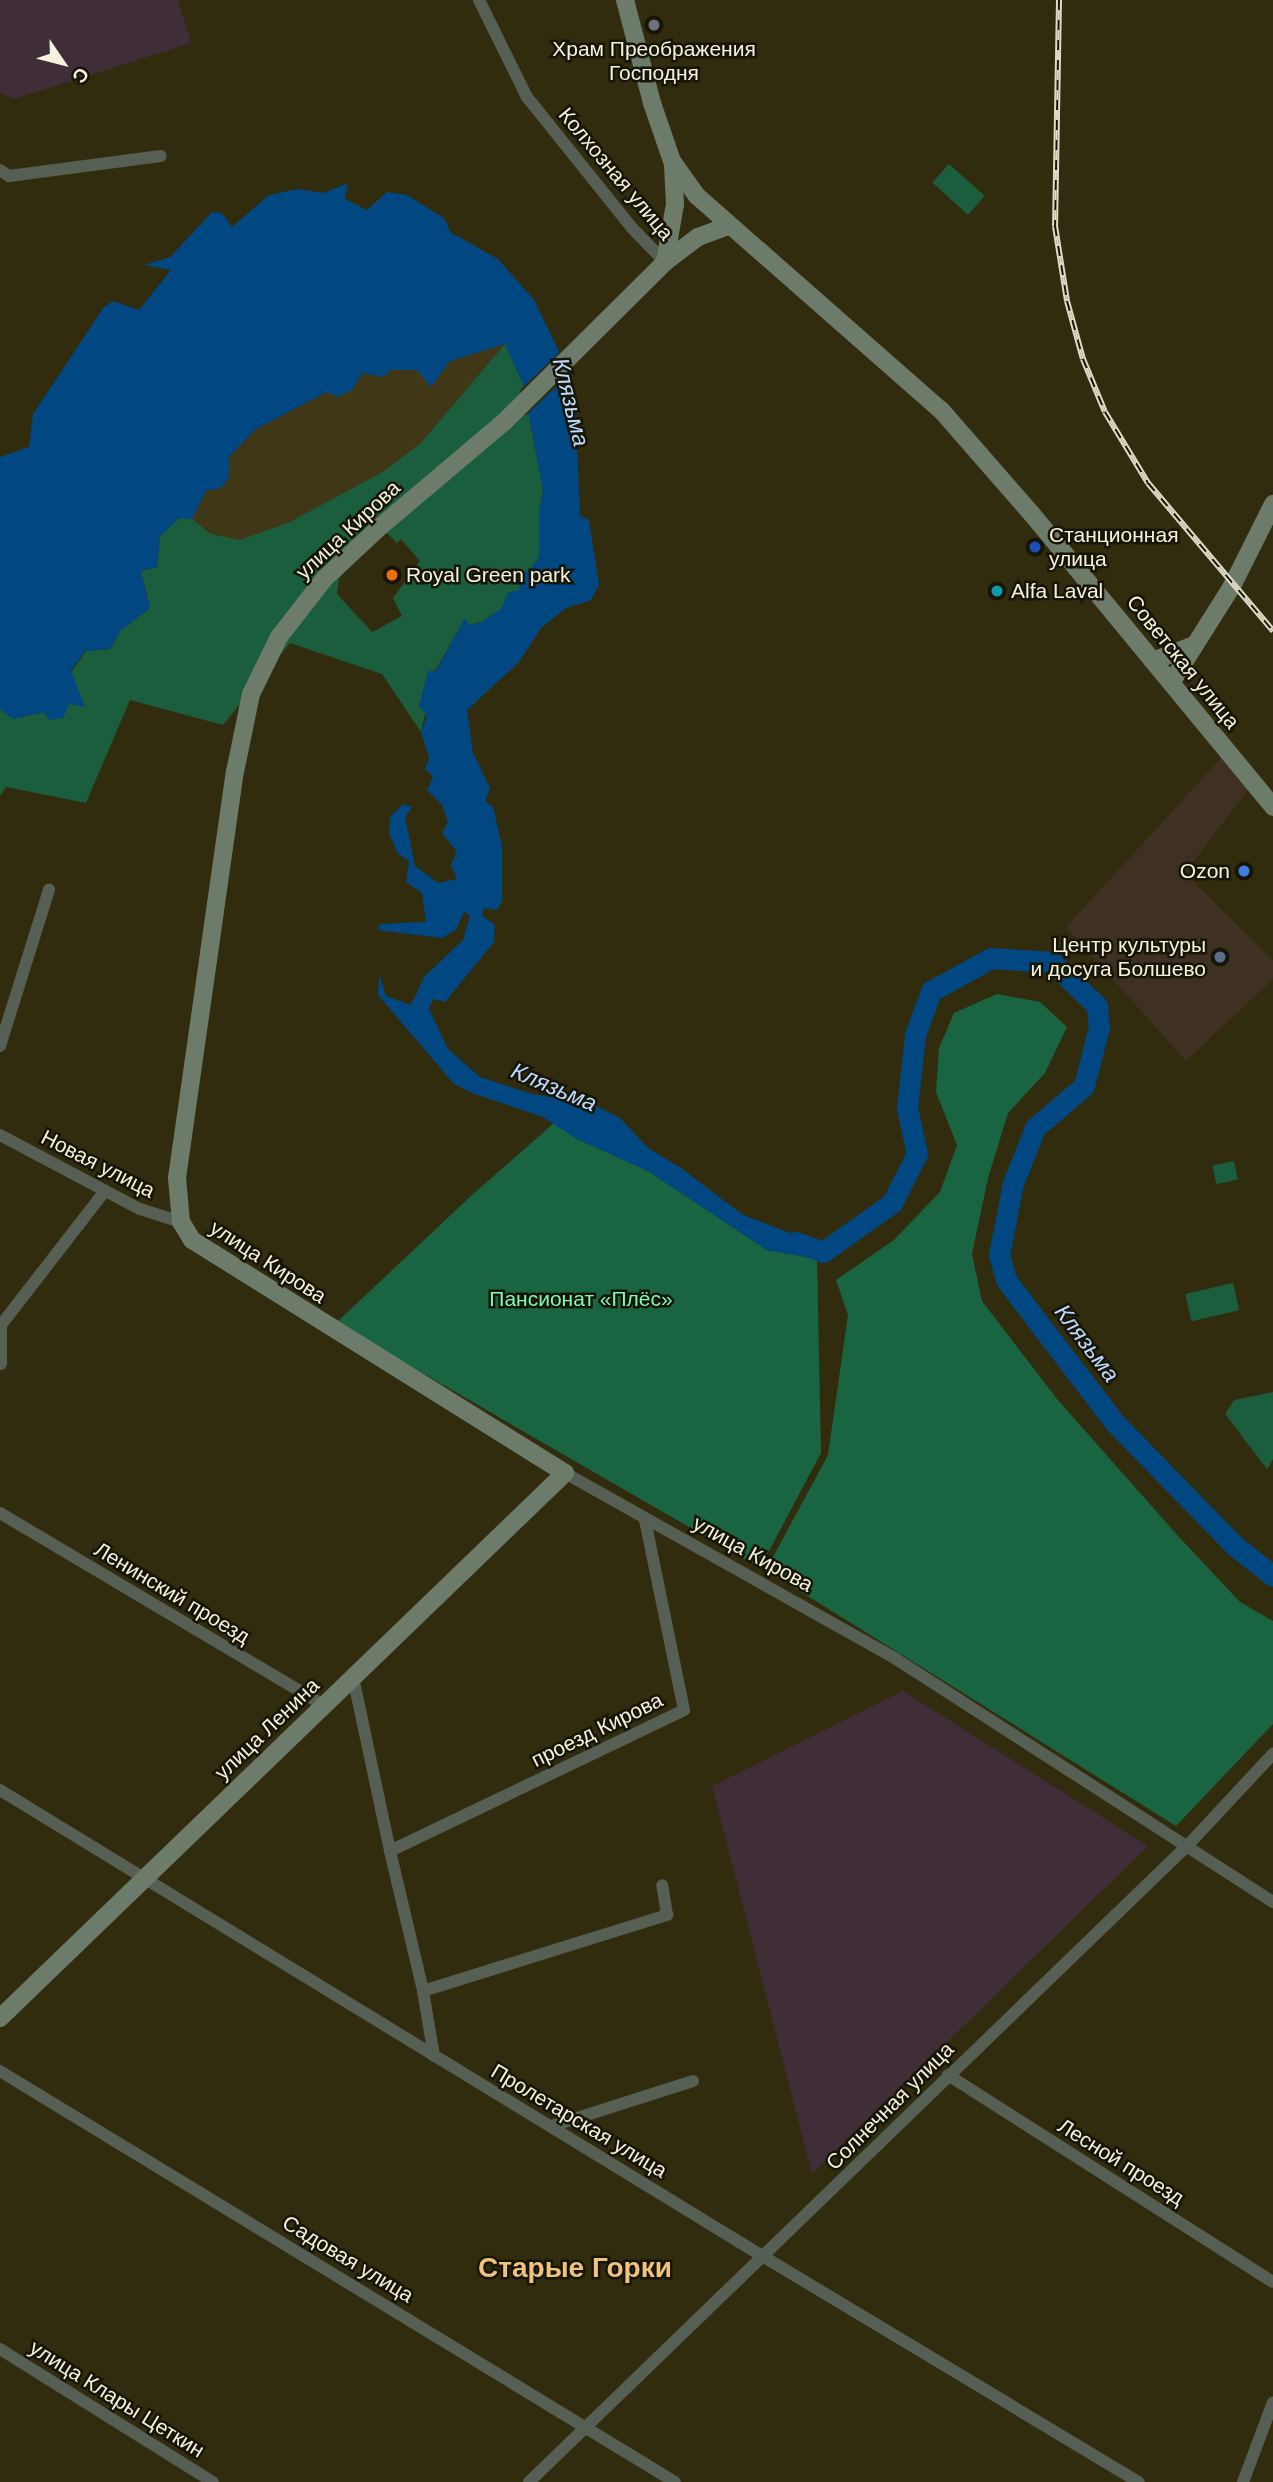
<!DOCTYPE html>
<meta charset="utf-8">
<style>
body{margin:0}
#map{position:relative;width:1273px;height:2482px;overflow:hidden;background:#322c0e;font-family:Helvetica,sans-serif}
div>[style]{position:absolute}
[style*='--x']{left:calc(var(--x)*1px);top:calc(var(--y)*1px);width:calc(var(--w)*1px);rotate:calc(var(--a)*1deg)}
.commercial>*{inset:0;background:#3e3123}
.education>*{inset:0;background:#3f2d37}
.green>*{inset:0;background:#1a5e3e;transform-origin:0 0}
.forest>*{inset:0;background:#196542}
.sand>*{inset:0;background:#403717}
.water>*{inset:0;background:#014883}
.pier>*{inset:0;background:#322c0e}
.river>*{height:21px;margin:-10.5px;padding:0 10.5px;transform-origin:10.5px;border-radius:10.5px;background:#014883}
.street>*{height:12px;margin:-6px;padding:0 6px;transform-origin:6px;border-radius:6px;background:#565f54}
.secondary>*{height:18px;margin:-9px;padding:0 9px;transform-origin:9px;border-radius:9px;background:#6d7c6a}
.rail>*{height:6px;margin-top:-3px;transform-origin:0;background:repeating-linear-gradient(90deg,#171508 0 10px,#dedbc7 0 20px);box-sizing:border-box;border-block:2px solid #dedbc7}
.dots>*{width:19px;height:19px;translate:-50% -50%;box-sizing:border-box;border:4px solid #171508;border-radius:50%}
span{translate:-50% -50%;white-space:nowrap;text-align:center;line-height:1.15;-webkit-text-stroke:5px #171508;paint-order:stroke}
.poi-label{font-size:21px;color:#f4f1df}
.left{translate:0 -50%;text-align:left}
.right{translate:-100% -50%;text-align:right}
.street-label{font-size:21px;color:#f4f1df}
.park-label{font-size:21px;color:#7efbb9}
.water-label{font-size:23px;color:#bbdafd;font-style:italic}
.district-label{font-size:28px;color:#efc37e;font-weight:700}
.north{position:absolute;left:28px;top:28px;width:70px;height:70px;-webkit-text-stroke:5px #171508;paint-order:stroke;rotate:125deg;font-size:19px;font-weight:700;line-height:28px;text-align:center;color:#f4f1df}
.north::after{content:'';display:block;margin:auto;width:24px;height:32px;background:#f4f1df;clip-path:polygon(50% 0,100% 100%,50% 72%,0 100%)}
</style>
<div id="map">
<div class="commercial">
<div style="clip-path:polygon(1224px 755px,1250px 787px,1185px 873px,1273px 960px,1273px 979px,1186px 1061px,1066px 927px)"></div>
</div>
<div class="education">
<div style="clip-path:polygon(0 0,178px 0,191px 43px,14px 99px,0 93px)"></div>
<div style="clip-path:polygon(903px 1691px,1148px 1846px,812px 2174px,712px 1786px)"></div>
</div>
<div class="green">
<div style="left:949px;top:164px;width:48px;height:25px;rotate:42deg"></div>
<div style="clip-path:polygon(evenodd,505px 344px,523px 384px,543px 490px,539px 511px,539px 557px,519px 590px,508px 593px,502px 609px,482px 622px,469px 625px,465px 619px,435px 671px,421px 732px,382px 674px,290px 643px,223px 725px,130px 700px,86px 803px,6px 787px,0 796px,0 709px,13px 719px,44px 712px,86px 651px,110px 649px,120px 631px,150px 608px,141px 571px,157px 567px,160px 536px,179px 518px,505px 344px,385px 531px,397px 543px,401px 539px,420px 561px,393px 598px,402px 616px,372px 632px,337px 594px,339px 578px,385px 531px)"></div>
<div style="left:1234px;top:1161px;width:19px;height:22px;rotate:78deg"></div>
<div style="left:1233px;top:1283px;width:28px;height:49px;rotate:77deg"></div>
<div style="clip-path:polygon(1273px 1392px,1273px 1459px,1267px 1469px,1225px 1414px,1234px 1400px)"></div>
</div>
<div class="forest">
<div style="clip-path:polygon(997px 994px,1040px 1002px,1067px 1027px,1045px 1073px,1008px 1113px,988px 1178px,972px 1254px,982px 1301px,1057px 1399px,1179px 1537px,1240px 1602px,1273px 1621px,1273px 1724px,1176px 1826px,766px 1570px,828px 1455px,848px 1315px,836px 1280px,894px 1240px,940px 1192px,957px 1145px,936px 1092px,939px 1048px,954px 1013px)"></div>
<div style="clip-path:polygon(554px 1123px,577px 1139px,648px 1171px,767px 1250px,817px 1259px,821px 1453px,760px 1568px,336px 1323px,472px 1195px)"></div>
</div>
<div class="sand">
<div style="clip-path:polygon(505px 344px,420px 444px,381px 473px,288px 523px,240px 540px,211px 534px,192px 519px,206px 491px,221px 488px,229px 457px,256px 429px,362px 373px,384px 377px,390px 370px,417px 370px)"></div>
</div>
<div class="water">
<div style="clip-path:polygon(348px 183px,345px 199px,367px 210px,387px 192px,407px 195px,445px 219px,450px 232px,498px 259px,534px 300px,571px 376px,576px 414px,580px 516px,589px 520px,599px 585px,591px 600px,566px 608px,541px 628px,519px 662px,467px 710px,473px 753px,490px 788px,485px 801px,493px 807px,502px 846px,502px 901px,497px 910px,484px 908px,482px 916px,495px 925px,494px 942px,445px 1002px,433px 999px,429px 1009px,448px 1049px,480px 1077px,532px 1094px,590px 1103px,620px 1118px,648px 1148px,681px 1168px,743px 1215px,827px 1247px,817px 1259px,767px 1250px,648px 1171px,577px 1139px,543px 1117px,472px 1093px,454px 1084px,378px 995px,379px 974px,386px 996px,411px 1005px,424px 977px,463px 940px,470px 915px,464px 912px,456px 930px,442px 938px,378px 930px,380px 924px,426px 922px,422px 893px,406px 882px,409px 861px,398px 854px,389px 833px,390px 817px,403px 804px,412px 807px,405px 817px,415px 866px,438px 883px,457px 879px,451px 865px,457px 852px,442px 833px,448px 822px,442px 805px,427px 790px,433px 777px,425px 769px,429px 758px,421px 732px,427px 716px,419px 706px,428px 671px,436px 671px,465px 618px,469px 625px,482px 622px,501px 609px,508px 593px,519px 590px,521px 571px,529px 571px,539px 557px,539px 511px,543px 490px,523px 384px,505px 344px,450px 361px,431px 387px,417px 370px,390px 370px,384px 377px,362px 373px,352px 390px,337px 397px,327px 392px,256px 429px,229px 457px,229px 478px,221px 488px,206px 491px,192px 519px,179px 518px,160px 536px,157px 567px,141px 571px,150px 608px,120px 631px,110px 649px,85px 651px,71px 671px,85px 707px,69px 704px,63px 718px,49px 720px,44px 712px,13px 719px,0 709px,0 457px,29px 447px,33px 414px,104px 307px,113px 301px,139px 310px,171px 270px,144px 265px,170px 257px,212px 212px,222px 213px,232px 227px,269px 195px,298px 189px,323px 193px)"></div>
</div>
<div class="pier">
<div style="clip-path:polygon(562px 350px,573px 371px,525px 416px,520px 390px)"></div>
</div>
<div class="river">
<div style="--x:796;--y:1242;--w:29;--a:20"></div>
<div style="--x:823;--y:1252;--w:85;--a:-35.4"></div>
<div style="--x:892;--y:1203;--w:55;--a:-63"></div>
<div style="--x:917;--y:1154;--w:47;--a:-102.3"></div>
<div style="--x:907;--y:1108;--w:73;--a:-83.7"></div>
<div style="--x:915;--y:1035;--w:47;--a:-70"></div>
<div style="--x:931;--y:991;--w:68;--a:-28.8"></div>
<div style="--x:991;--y:958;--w:61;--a:3.8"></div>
<div style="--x:1052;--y:962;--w:63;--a:44.4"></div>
<div style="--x:1097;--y:1006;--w:21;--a:85"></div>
<div style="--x:1099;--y:1027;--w:61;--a:104.3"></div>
<div style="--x:1084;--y:1086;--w:65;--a:139.4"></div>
<div style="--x:1035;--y:1128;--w:59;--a:111.8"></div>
<div style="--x:1013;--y:1183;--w:73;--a:101"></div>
<div style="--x:999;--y:1255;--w:26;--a:74"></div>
<div style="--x:1006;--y:1280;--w:178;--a:52.7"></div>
<div style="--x:1114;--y:1422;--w:173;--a:45.7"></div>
<div style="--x:1235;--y:1546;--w:48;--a:38.3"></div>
</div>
<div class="street">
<div style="--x:479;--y:0;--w:108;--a:63.7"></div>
<div style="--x:527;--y:97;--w:168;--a:51.3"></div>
<div style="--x:632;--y:228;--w:47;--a:45.9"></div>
<div style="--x:0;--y:170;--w:11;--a:34"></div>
<div style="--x:9;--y:176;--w:153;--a:-7.5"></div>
<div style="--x:0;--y:1046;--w:164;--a:-72.6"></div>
<div style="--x:0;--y:1135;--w:158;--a:27.9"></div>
<div style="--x:140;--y:1209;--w:43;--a:17.6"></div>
<div style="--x:1;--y:1364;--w:39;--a:-90"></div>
<div style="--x:1;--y:1325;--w:170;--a:-52.2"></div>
<div style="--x:565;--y:1473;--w:380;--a:29.3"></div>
<div style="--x:896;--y:1659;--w:449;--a:32.8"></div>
<div style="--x:0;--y:1513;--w:377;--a:30.7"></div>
<div style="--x:353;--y:1677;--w:178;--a:78"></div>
<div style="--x:390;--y:1851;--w:144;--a:76.7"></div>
<div style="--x:423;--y:1991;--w:66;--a:80.4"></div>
<div style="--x:0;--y:1790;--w:895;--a:31.44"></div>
<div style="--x:764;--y:2257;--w:437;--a:31"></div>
<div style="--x:390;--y:1851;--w:326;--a:-25.6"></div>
<div style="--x:684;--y:1710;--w:194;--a:-101.6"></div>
<div style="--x:423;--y:1991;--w:256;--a:-17.3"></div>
<div style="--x:667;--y:1915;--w:30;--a:-99"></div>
<div style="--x:0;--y:2071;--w:790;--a:31.34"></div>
<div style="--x:948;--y:2075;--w:385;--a:32.5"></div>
<div style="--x:552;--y:2126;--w:148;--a:-17.7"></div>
<div style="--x:0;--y:2349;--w:251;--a:32"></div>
<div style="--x:529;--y:2482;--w:917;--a:-44.03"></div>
<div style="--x:1188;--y:1845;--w:125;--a:-47"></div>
<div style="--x:1243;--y:2482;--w:85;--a:-69.4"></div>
</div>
<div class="secondary">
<div style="--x:625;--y:0;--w:106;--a:75.3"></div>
<div style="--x:652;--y:103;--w:61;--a:71"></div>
<div style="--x:672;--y:161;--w:43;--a:54.5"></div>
<div style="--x:697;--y:196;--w:325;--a:41.3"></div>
<div style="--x:941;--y:410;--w:137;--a:48.9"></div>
<div style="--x:1031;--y:513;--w:381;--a:50.5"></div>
<div style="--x:665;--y:262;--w:59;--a:-80.2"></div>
<div style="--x:675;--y:204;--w:39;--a:-93"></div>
<div style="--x:1153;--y:661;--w:44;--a:-21.3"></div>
<div style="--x:1171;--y:683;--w:115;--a:-57.8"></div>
<div style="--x:1232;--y:586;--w:92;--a:-63.4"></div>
<div style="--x:0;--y:2018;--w:785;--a:-43.97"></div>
<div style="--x:565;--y:1473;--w:440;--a:-148"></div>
<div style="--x:192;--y:1240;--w:21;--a:-121"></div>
<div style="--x:181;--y:1222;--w:44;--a:-95.2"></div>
<div style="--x:177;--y:1178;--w:410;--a:-81.9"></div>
<div style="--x:235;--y:772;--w:80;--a:-78.4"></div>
<div style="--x:251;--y:694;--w:64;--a:-63.8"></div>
<div style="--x:279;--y:637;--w:75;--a:-52.1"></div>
<div style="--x:325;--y:578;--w:76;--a:-42.9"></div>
<div style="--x:381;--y:526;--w:160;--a:-40.2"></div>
<div style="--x:503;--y:423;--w:228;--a:-44.8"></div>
<div style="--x:665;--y:262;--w:41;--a:-37.1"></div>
<div style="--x:698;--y:237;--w:32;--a:-20"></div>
</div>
<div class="rail">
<div style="--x:1059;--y:0;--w:226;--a:91"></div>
<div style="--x:1055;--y:226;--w:76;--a:80.9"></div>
<div style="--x:1067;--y:301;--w:60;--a:74.6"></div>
<div style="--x:1083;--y:359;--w:57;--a:67.5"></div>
<div style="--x:1105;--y:412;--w:83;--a:58.8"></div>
<div style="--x:1148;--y:483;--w:194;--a:49.8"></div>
</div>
<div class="dots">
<div style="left:654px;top:25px;background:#6b7280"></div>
<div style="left:1035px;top:547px;background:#1a4fb4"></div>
<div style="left:392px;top:575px;background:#e8710a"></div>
<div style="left:997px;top:591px;background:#0f9aa8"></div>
<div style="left:1244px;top:871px;background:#3f7fe0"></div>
<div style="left:1220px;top:957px;background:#5c6f8a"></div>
</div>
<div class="poi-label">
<span style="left:654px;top:61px">Храм Преображения<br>Господня</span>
<span class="left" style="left:1049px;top:547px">Станционная<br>улица</span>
<span class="left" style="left:406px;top:575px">Royal Green park</span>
<span class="left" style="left:1011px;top:591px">Alfa Laval</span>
<span class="right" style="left:1230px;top:871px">Ozon</span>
<span class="right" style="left:1206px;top:957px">Центр культуры<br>и досуга Болшево</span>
</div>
<div class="street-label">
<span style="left:616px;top:174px;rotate:50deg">Колхозная улица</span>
<span style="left:348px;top:530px;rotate:-43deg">улица Кирова</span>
<span style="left:1183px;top:662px;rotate:51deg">Советская улица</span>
<span style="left:98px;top:1164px;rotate:27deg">Новая улица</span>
<span style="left:268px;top:1262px;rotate:33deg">улица Кирова</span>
<span style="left:753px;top:1554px;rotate:29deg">улица Кирова</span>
<span style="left:172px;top:1593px;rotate:31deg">Ленинский проезд</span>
<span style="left:267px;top:1729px;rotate:-44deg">улица Ленина</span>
<span style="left:597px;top:1730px;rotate:-26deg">проезд Кирова</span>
<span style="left:890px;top:2106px;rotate:-45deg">Солнечная улица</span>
<span style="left:579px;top:2121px;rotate:31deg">Пролетарская улица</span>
<span style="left:1121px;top:2162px;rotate:32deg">Лесной проезд</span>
<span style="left:348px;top:2259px;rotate:31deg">Садовая улица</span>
<span style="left:117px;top:2399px;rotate:32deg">улица Клары Цеткин</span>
</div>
<div class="park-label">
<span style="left:581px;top:1299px">Пансионат «Плёс»</span>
</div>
<div class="water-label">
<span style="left:571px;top:402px;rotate:76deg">Клязьма</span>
<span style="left:554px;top:1087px;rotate:23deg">Клязьма</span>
<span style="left:1087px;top:1343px;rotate:53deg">Клязьма</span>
</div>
<div class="district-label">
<span style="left:575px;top:2268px">Старые Горки</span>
</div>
<div class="north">С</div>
</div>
